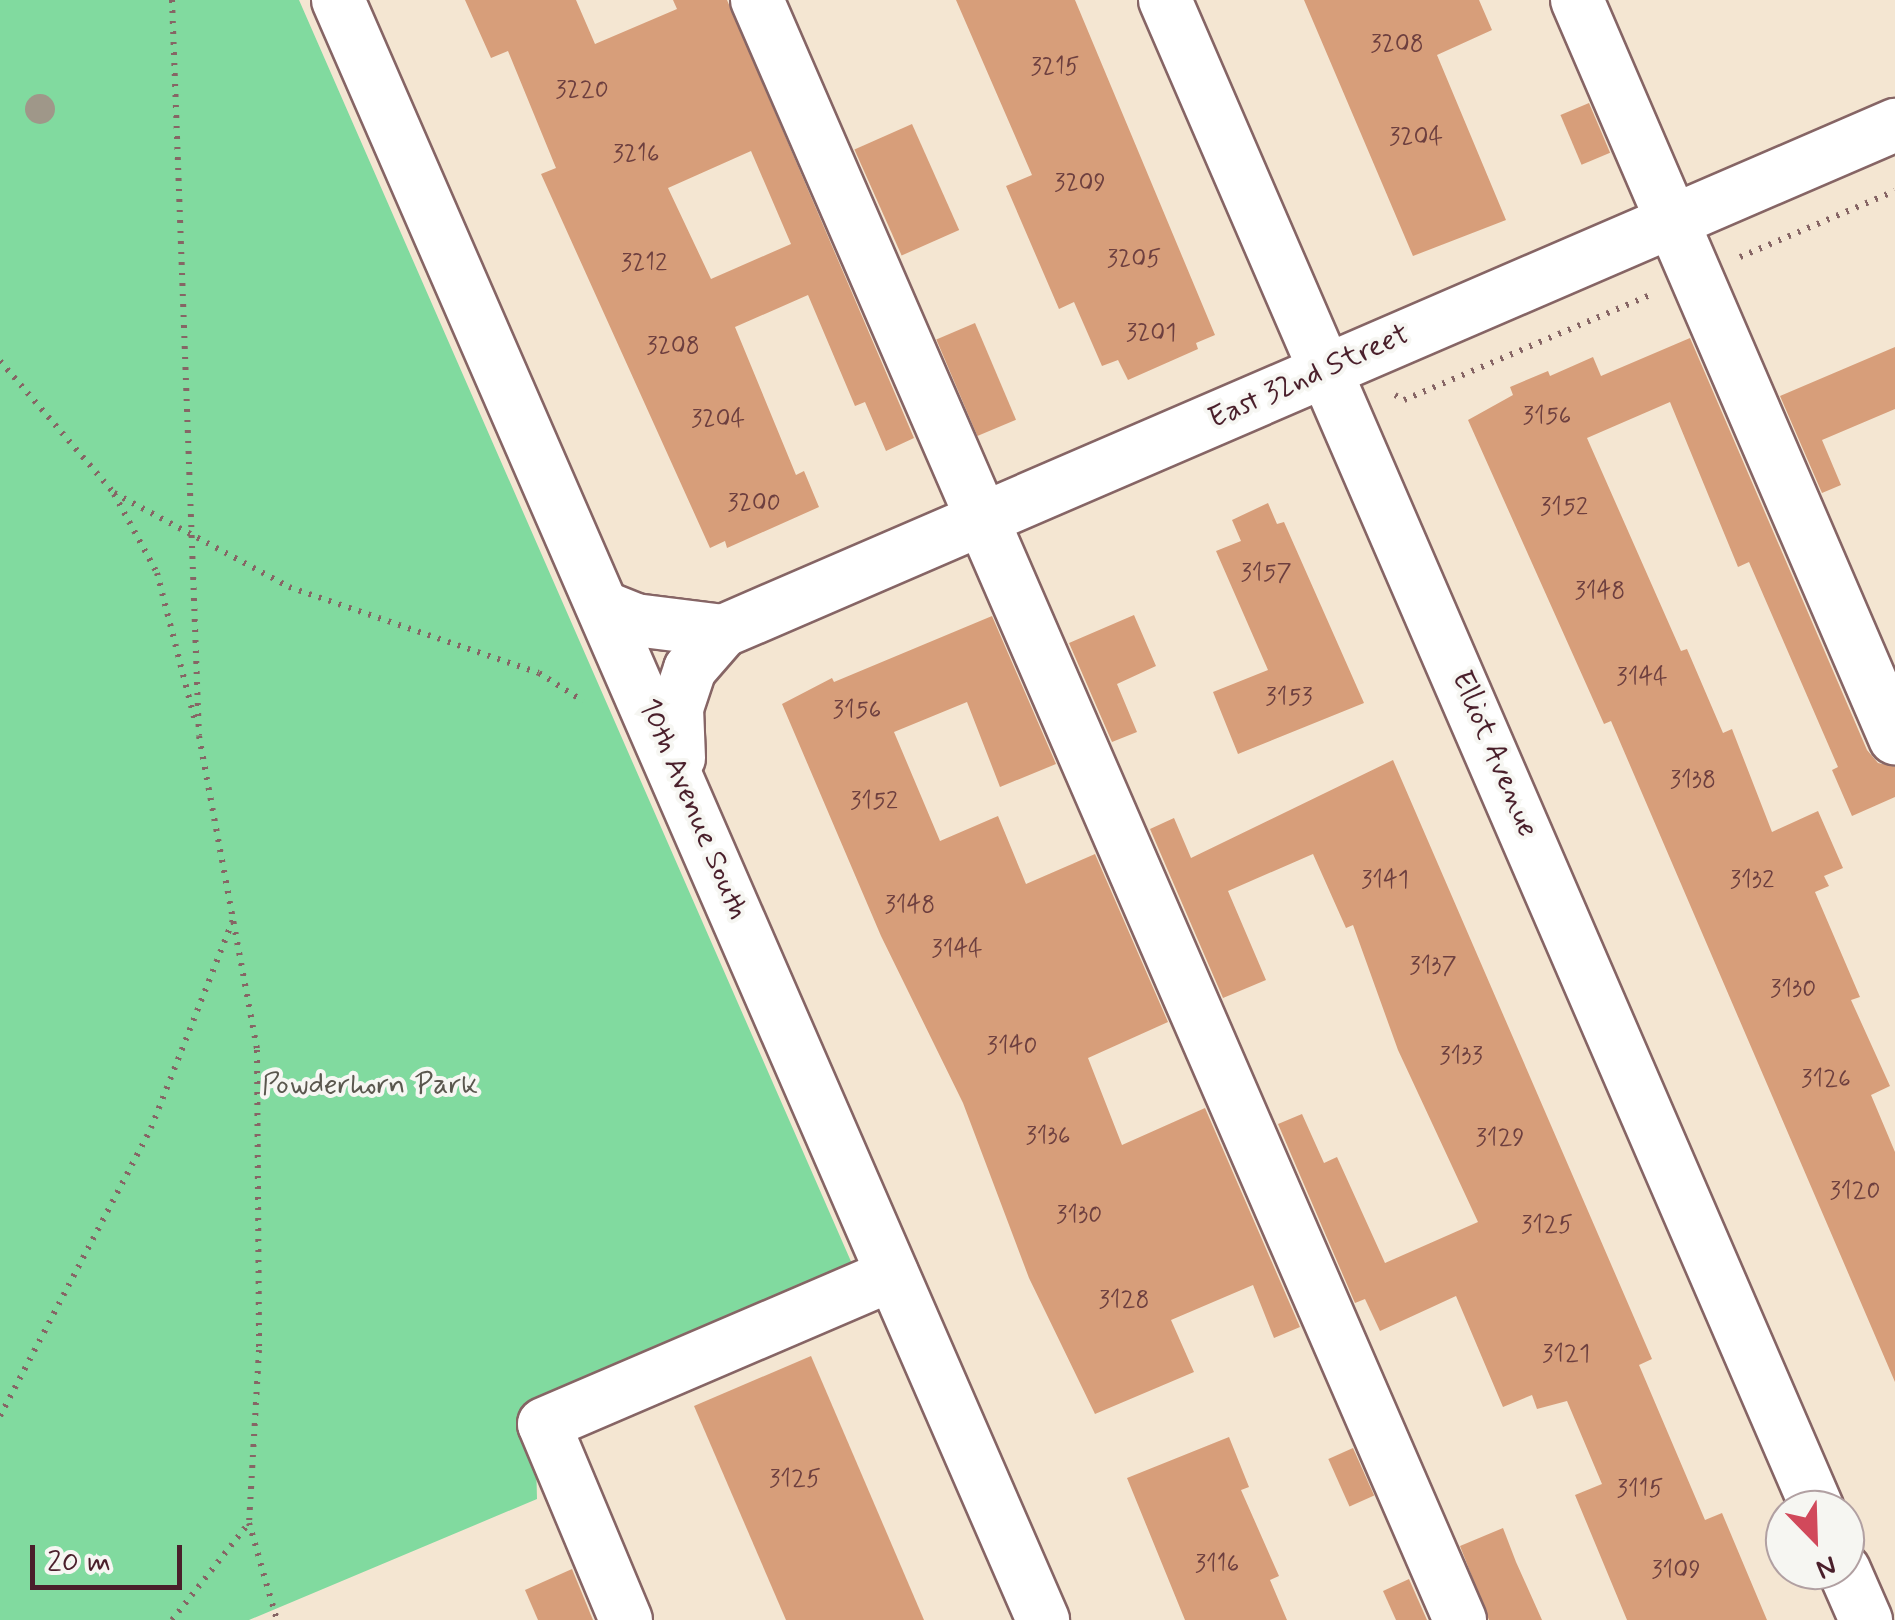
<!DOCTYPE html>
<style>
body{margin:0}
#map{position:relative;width:1895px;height:1620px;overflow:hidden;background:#f4e6d2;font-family:Mynerve,sans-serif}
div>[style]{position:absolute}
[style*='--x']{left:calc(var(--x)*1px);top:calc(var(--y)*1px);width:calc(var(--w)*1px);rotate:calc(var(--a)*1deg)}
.green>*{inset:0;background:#81da9f}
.building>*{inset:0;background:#d79e7a;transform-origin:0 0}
.path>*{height:6px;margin-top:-3px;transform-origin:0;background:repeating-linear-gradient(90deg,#866565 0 2.5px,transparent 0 10.5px)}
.roads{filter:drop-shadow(2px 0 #866565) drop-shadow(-2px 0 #866565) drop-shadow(0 2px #866565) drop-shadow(0 -2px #866565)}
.minor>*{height:52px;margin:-26px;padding:0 26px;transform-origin:26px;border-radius:26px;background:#fff}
.trees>*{width:30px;height:30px;margin:-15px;border-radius:50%;background:#9f9789}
span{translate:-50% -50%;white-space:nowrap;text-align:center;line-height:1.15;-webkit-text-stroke:8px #f6f6f2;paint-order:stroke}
.number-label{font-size:25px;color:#6d3f3f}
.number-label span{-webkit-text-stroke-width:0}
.street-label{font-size:30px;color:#4a1f2b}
.park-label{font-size:30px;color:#5a574e}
.north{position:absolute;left:1765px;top:1490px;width:100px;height:100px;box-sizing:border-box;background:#f6f6f2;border:2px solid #b1a0a2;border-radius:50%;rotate:157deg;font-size:28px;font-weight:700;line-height:40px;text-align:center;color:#4a1f2b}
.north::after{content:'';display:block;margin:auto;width:35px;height:45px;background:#d1495b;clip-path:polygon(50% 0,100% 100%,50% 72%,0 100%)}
.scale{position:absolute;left:30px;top:1545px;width:152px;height:45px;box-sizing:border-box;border:5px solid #4a1f2b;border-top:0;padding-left:12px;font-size:30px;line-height:35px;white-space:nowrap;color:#4a1f2b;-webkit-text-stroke:8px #f6f6f2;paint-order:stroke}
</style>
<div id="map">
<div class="green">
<div style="clip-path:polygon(0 0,299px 0,860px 1282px,535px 1417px,537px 1499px,249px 1620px,0 1620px)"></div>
</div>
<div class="building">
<div style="clip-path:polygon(evenodd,465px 0,576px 0,595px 44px,677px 9px,673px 0,727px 0,914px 438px,886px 451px,865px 402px,855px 406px,808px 295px,735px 327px,796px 475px,804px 471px,819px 507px,727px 548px,725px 541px,710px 548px,541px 174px,556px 168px,508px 51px,491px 58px,465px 0,751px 151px,791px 244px,711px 279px,668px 188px,751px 151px)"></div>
<div style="clip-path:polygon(956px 0,1075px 0,1215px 335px,1196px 343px,1198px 349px,1128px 380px,1118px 360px,1102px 366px,1074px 302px,1059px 309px,1006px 186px,1032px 175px)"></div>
<div style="clip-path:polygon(1304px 0,1479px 0,1492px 30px,1437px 55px,1506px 220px,1413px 256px)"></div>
<div style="left:1589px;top:103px;width:54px;height:31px;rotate:67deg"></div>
<div style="left:912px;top:124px;width:116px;height:63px;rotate:66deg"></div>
<div style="left:975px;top:323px;width:105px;height:42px;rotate:67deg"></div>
<div style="clip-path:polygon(1690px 338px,1867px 750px,1878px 763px,1895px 767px,1895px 797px,1852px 816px,1832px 770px,1838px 767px,1749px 562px,1738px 567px,1670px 402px,1587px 438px,1681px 651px,1687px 649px,1723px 733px,1732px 729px,1772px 832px,1818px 811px,1843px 868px,1824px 876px,1829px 886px,1815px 892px,1860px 997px,1851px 1000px,1890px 1086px,1871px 1095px,1895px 1152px,1895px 1382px,1611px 721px,1604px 724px,1468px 420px,1513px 395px,1510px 387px,1548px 371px,1550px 376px,1593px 357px,1601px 376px)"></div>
<div style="clip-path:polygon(1895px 347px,1895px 409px,1822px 440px,1841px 485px,1822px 493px,1780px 396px)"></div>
<div style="clip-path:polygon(1268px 503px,1277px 524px,1284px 522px,1364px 703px,1238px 754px,1213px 692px,1268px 670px,1216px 551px,1241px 541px,1232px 520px)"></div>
<div style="clip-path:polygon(1134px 615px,1156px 666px,1117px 684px,1137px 732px,1112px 742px,1069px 643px)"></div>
<div style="clip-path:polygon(992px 616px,1056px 764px,1000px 787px,967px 702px,894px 732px,940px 841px,998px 816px,1026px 884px,1095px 854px,1168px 1022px,1088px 1058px,1122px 1145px,1205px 1108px,1300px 1327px,1274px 1338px,1253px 1285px,1171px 1320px,1194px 1372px,1095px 1414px,1029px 1278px,963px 1103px,881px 936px,782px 704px,832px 678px,834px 682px)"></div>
<div style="clip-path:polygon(1393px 760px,1652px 1359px,1639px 1365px,1705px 1520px,1722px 1513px,1767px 1620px,1627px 1620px,1575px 1495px,1602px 1484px,1567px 1401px,1537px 1409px,1532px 1395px,1503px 1407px,1456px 1296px,1380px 1331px,1365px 1299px,1355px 1303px,1278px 1124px,1302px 1114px,1324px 1163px,1337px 1157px,1385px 1263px,1478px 1222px,1398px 1050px,1353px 925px,1346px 928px,1313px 854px,1228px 891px,1266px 980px,1223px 998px,1150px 829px,1174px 818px,1191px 858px)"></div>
<div style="clip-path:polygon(811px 1356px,924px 1620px,786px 1620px,694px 1406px)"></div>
<div style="clip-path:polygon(1229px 1437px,1249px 1487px,1241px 1490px,1279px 1576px,1270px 1580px,1287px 1620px,1185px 1620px,1127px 1478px)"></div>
<div style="left:1353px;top:1448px;width:52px;height:27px;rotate:66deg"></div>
<div style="clip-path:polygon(1503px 1528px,1516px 1562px,1542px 1620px,1489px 1620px,1460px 1546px)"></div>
<div style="clip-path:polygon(572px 1569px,593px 1620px,538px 1620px,525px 1590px)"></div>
<div style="clip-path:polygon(1409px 1579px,1427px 1620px,1396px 1620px,1383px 1591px)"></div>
</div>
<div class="path">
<div style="--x:172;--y:0;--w:736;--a:87.9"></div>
<div style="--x:199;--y:736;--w:319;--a:79.5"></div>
<div style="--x:257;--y:1050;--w:300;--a:89.6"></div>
<div style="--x:259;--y:1350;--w:173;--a:93.3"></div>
<div style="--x:249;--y:1523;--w:101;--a:73.9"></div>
<div style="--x:1740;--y:257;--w:168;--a:-23.1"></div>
<div style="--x:0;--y:361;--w:174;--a:49.2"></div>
<div style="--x:114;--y:493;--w:199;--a:28.2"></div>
<div style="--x:289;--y:587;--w:264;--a:19"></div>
<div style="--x:539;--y:673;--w:52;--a:32.5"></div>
<div style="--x:1395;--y:395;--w:10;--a:29"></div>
<div style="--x:1404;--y:400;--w:267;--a:-23.1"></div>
<div style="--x:114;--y:494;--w:90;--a:61.4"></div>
<div style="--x:157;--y:573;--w:153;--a:75.6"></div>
<div style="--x:0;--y:1416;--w:325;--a:-62.3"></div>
<div style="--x:151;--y:1128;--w:224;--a:-68.5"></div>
<div style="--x:172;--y:1620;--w:122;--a:-51.6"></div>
</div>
<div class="roads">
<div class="minor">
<div style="--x:338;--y:0;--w:1767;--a:66.48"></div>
<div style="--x:757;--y:0;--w:1766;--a:66.54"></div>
<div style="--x:1165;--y:0;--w:1645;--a:66.61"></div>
<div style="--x:1577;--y:0;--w:804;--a:66.69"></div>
<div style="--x:606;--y:608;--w:31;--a:22"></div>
<div style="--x:635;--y:620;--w:89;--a:7.1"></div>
<div style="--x:679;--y:758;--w:50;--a:-92.3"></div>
<div style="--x:677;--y:708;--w:41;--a:-71.6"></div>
<div style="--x:690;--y:669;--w:50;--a:-49"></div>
<div style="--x:723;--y:631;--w:1277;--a:-23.35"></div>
<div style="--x:1844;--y:1570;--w:55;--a:66.3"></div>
<div style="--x:626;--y:1620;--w:212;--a:-112.7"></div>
<div style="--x:544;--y:1424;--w:379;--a:-23.2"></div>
</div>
</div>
<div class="trees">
<div style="left:40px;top:109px"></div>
</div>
<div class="number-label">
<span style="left:1397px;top:45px">3208</span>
<span style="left:1055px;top:68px">3215</span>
<span style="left:582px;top:91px">3220</span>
<span style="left:1416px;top:138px">3204</span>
<span style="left:636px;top:155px">3216</span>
<span style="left:1080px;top:184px">3209</span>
<span style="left:1134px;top:260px">3205</span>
<span style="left:644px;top:264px">3212</span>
<span style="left:1151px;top:334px">3201</span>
<span style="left:673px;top:347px">3208</span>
<span style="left:1547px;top:417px">3156</span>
<span style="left:718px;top:420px">3204</span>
<span style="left:754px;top:504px">3200</span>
<span style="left:1564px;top:508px">3152</span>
<span style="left:1266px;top:574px">3157</span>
<span style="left:1600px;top:592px">3148</span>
<span style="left:1642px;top:678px">3144</span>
<span style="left:1289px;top:698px">3153</span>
<span style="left:857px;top:711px">3156</span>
<span style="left:1693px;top:781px">3138</span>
<span style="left:874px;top:802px">3152</span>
<span style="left:1385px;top:881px">3141</span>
<span style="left:1752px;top:881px">3132</span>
<span style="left:910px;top:906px">3148</span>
<span style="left:957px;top:950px">3144</span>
<span style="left:1433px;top:967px">3137</span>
<span style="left:1793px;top:990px">3130</span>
<span style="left:1012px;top:1047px">3140</span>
<span style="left:1461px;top:1057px">3133</span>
<span style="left:1826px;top:1080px">3126</span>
<span style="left:1048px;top:1137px">3136</span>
<span style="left:1500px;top:1139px">3129</span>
<span style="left:1855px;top:1192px">3120</span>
<span style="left:1079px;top:1216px">3130</span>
<span style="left:1547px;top:1226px">3125</span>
<span style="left:1124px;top:1301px">3128</span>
<span style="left:1566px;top:1355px">3121</span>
<span style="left:795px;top:1480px">3125</span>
<span style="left:1640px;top:1490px">3115</span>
<span style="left:1217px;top:1565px">3116</span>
<span style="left:1676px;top:1571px">3109</span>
</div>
<div class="street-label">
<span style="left:1309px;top:377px;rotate:-24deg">East 32nd Street</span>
<span style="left:1494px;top:754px;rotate:67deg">Elliot Avenue</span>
<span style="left:693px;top:809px;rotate:67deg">10th Avenue South</span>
</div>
<div class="park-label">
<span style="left:370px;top:1085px">Powderhorn Park</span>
</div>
<div class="north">N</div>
<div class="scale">20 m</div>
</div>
